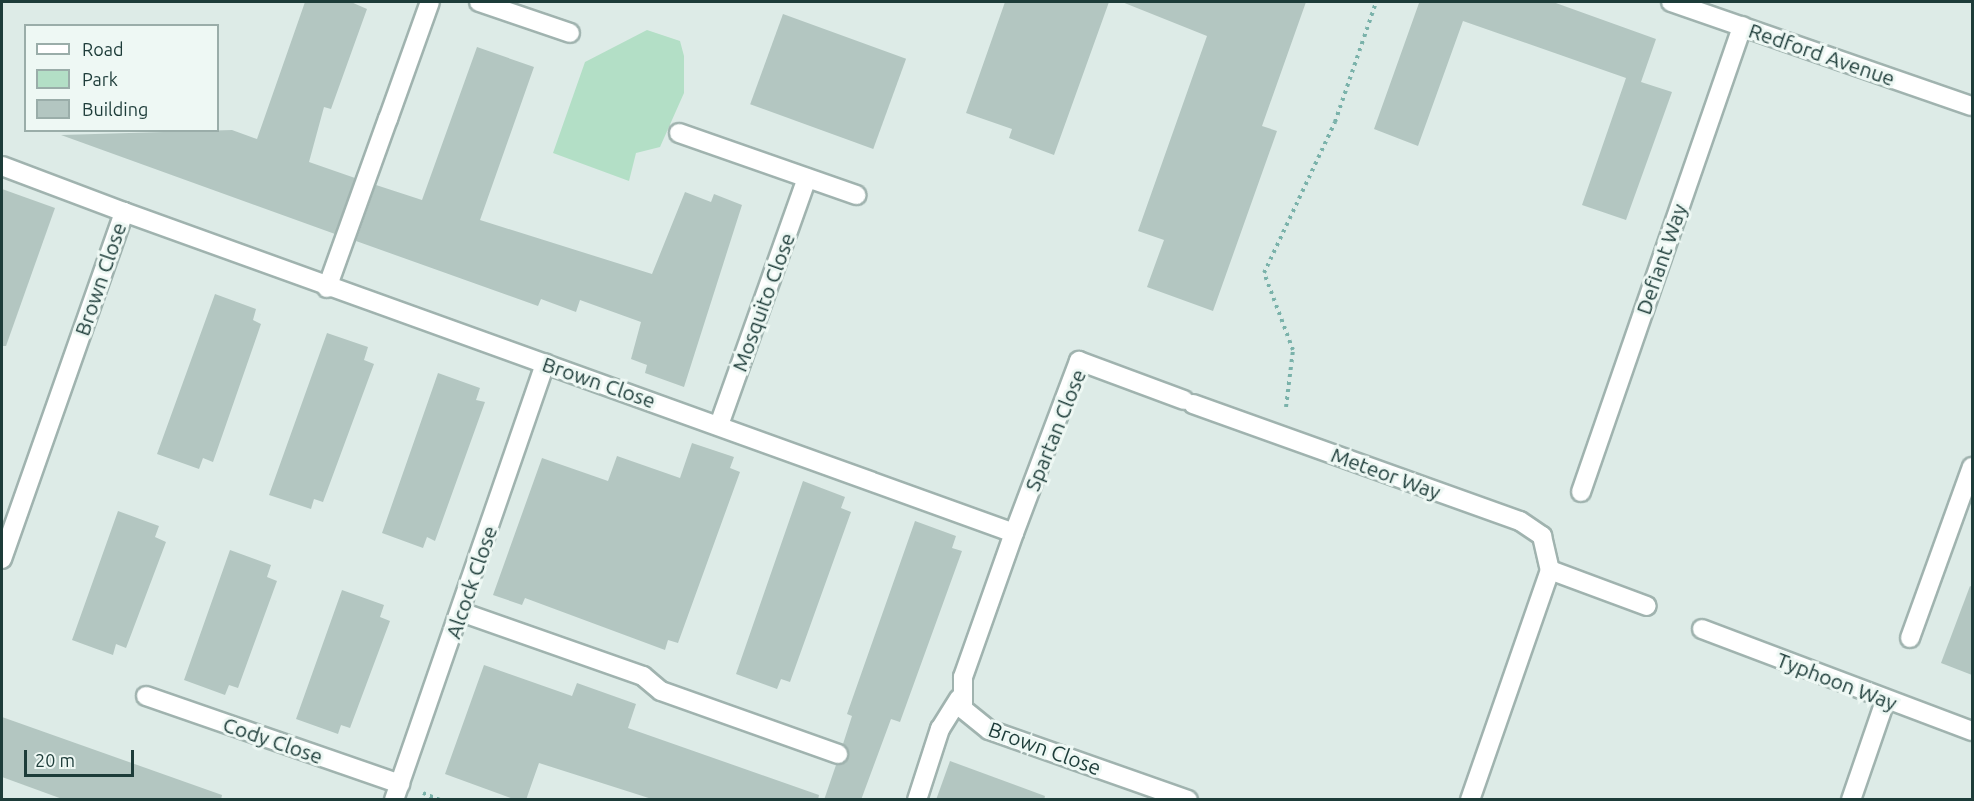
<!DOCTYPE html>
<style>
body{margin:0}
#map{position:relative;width:1974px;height:801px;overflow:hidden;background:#ddebe7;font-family:Ubuntu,sans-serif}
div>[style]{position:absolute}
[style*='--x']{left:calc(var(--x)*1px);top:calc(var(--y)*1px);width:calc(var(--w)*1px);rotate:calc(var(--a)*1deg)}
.green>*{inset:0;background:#b3dfc6}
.building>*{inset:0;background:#b3c6c1;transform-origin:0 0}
.path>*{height:4px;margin-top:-2px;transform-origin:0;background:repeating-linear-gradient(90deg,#7ab2aa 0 3px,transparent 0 7.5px)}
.roads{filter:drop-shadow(2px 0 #a0b3af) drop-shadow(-2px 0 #a0b3af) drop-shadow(0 2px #a0b3af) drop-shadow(0 -2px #a0b3af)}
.service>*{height:18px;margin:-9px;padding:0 9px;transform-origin:9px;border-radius:9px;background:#fff}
.pedestrian>*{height:18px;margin:-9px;padding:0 9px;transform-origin:9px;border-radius:9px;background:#fff}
.minor>*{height:18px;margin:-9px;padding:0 9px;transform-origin:9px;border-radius:9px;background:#fff}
span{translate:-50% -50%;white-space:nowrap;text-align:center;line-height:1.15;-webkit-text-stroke:6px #eef8f4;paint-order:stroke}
.street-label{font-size:21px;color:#1d3c39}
.frame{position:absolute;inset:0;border:3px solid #1d3c39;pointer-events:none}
.legend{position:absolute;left:24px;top:24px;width:195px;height:108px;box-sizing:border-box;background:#eef8f4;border:2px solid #9aada9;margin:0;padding:8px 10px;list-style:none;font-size:18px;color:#1d3c39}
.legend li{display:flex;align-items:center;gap:12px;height:30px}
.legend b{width:30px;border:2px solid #9aada9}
.scale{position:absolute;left:24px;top:750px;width:110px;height:27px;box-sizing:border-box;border:3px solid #1d3c39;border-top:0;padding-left:8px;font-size:18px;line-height:21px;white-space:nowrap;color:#1d3c39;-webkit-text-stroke:4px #eef8f4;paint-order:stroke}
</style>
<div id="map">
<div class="green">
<div style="clip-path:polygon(647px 30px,680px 41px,684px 56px,684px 93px,660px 147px,636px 153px,629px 181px,553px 153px,585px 62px)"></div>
</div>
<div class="building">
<div style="clip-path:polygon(305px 2px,351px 2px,367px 9px,331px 109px,324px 107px,309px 162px,355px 178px,335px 234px,61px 135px,232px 130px,257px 139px)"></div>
<div style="clip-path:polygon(1005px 2px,1109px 2px,1054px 155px,1009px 138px,1012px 129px,966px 113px)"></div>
<div style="clip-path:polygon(1122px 2px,1306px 2px,1262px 126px,1277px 131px,1213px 311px,1147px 287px,1164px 240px,1138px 231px,1207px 36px)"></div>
<div style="clip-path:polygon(1553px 2px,1656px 39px,1641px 82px,1672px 92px,1626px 220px,1582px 205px,1626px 78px,1463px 21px,1418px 146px,1374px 129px,1419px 3px)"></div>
<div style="left:783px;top:14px;width:131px;height:96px;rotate:20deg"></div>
<div style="clip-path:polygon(477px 47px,534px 67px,480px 220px,652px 274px,685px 192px,711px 202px,714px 194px,742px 205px,684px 387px,645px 373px,647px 365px,631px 359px,641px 322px,580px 300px,576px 312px,541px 299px,538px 306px,356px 241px,376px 185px,422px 200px)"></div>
<div style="clip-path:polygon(2px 189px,55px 208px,6px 346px,2px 346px)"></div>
<div style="clip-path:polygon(215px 294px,256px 309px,253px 320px,261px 324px,213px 462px,203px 458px,199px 469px,157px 454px)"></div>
<div style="clip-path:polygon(327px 333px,368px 347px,364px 360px,374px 364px,323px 502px,314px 499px,311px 509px,269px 495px)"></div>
<div style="clip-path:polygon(438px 373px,480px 388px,476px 400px,485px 402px,435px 541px,427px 537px,423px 548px,382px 533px)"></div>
<div style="clip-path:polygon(692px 443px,734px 457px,730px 468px,740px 472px,678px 643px,668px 640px,665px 650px,525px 598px,522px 605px,493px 595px,542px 458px,608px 481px,617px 456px,680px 478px)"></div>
<div style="clip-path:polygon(803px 481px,845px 497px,841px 508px,851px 512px,790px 682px,781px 679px,777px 689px,736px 674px)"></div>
<div style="clip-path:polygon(118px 511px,159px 526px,155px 537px,166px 542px,126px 648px,116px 644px,113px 655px,72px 640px)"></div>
<div style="clip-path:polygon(915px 521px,956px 536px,952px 548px,962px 551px,900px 722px,891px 719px,861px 800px,824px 800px,836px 765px,849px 757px,843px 744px,852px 716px,847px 714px)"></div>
<div style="clip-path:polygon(230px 550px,271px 565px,267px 577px,277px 581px,238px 688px,229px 685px,225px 695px,184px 680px)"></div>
<div style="clip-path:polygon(1970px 586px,1972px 587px,1972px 675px,1941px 663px)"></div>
<div style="clip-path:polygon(342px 590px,384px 605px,380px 617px,390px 621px,350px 728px,341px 725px,338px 734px,296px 719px)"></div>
<div style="clip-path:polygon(484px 665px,572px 696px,577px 683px,636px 704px,628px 728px,819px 795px,818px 800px,655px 800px,539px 763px,526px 800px,516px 800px,445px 774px)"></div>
<div style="clip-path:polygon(2px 717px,222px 795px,221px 800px,65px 800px,2px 777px)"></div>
<div style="clip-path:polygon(950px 761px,1045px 796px,1044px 800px,936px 800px)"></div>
</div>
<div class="path">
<div style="--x:1286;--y:407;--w:57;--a:-83"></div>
<div style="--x:1293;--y:350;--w:82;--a:-110.6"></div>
<div style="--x:1264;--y:273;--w:167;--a:-64.8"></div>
<div style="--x:1335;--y:122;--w:127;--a:-71.1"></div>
<div style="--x:423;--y:793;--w:18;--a:22"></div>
</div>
<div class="roads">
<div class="service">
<div style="--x:679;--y:133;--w:188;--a:19.3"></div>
<div style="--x:327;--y:288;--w:180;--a:-70.2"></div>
<div style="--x:461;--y:612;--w:193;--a:19.4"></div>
<div style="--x:643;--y:676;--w:23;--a:40"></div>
<div style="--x:661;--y:691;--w:188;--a:19.6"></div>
</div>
<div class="pedestrian">
<div style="--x:917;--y:800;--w:75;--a:-72.1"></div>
<div style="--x:940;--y:729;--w:36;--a:-58"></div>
</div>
<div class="minor">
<div style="--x:479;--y:2;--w:96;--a:18.8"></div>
<div style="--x:1671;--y:2;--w:318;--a:19.1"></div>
<div style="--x:388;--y:119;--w:124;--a:-70.3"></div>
<div style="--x:2;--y:166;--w:130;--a:20.7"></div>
<div style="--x:1193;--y:404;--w:347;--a:19.7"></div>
<div style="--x:1520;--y:521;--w:27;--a:34"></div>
<div style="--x:1542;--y:536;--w:35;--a:77"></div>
<div style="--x:1550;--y:570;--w:103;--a:20.4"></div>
<div style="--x:719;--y:425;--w:262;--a:-70.4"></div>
<div style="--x:1581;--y:492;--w:493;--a:-70.9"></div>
<div style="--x:1014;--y:533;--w:184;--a:-69.3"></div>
<div style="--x:1079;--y:361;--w:112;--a:20.4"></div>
<div style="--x:2;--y:559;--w:368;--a:-70.6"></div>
<div style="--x:124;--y:212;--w:946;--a:19.83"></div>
<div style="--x:1014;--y:533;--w:153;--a:109.5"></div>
<div style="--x:963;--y:677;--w:32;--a:90"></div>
<div style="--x:963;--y:709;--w:33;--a:39"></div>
<div style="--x:989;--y:730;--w:211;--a:19.4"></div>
<div style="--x:1702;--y:629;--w:289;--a:20.7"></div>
<div style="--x:1910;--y:638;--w:182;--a:-70.1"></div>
<div style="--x:146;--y:696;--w:269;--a:19.1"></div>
<div style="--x:394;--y:800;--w:462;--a:-70.9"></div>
<div style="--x:1470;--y:800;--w:244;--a:-70.8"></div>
<div style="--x:1851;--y:800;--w:105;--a:-71"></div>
</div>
</div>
<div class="street-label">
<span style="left:1822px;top:54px;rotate:19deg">Redford Avenue</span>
<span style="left:1661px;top:259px;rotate:-71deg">Defiant Way</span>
<span style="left:100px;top:279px;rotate:-71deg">Brown Close</span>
<span style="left:763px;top:302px;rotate:-70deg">Mosquito Close</span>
<span style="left:599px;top:382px;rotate:19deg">Brown Close</span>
<span style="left:1055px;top:430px;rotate:-68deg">Spartan Close</span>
<span style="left:1386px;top:473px;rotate:20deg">Meteor Way</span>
<span style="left:471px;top:582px;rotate:-71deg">Alcock Close</span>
<span style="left:1837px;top:681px;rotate:21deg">Typhoon Way</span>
<span style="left:273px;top:740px;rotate:19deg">Cody Close</span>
<span style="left:1045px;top:748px;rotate:20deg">Brown Close</span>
</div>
<div class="frame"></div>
<ul class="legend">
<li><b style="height:8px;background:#fff"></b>Road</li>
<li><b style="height:16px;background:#b3dfc6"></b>Park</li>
<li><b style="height:16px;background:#b3c6c1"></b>Building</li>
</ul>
<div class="scale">20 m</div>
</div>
